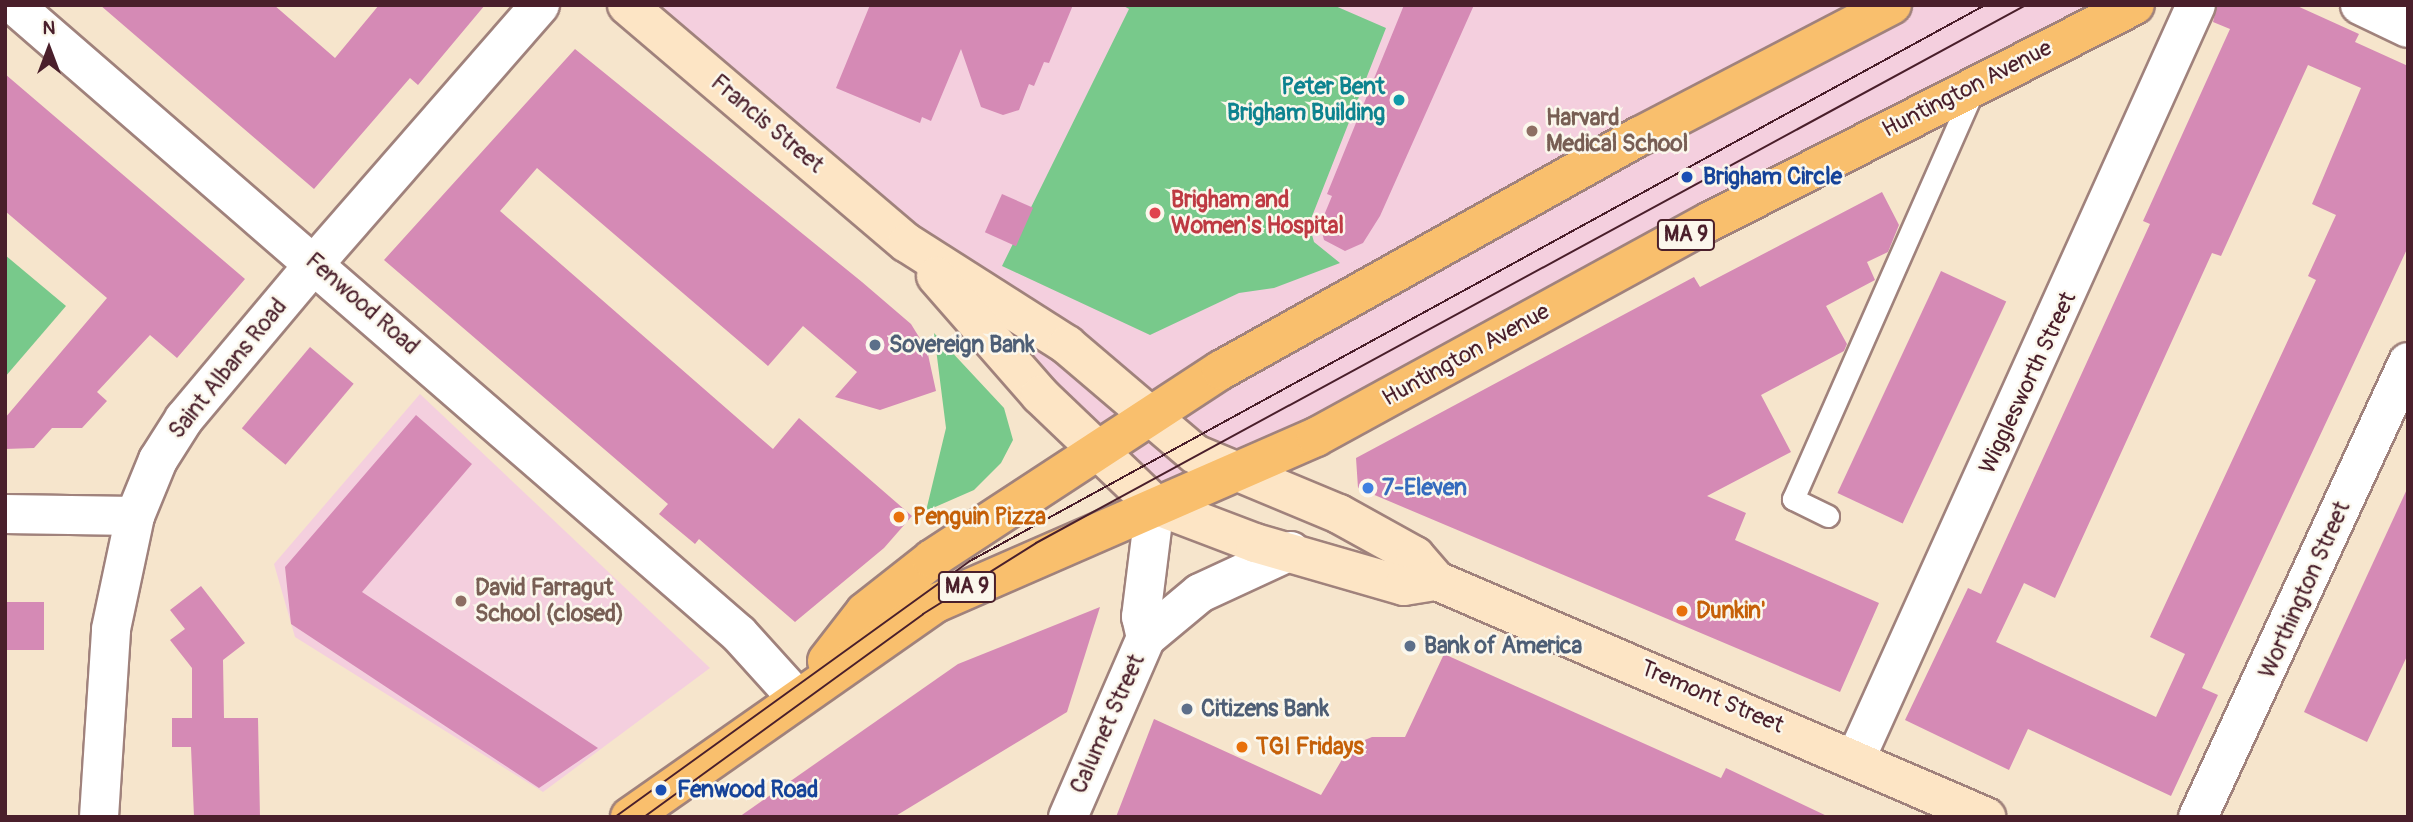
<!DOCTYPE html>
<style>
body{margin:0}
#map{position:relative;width:2413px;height:822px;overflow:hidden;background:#f6e5cc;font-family:Pangolin,sans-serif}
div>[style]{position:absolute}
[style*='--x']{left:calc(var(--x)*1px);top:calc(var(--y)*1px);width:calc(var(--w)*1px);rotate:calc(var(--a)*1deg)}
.built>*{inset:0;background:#f4cfde}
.green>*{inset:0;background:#78c98b}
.building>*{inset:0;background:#d58ab5;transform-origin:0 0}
.roads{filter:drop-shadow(2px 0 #a0827c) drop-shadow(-2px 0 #a0827c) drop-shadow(0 2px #a0827c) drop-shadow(0 -2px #a0827c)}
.service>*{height:21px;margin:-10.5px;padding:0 10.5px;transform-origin:10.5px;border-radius:10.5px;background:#fff}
.minor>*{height:38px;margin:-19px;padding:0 19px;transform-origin:19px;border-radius:19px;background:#fff}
.tertiary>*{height:38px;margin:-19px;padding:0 19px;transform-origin:19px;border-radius:19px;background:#fff}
.secondary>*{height:38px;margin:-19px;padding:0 19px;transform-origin:19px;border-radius:19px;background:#fde5c5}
.primary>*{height:38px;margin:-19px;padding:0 19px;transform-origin:19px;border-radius:19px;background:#f9bf6d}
.tram>*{height:2px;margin:-1px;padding:0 1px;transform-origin:1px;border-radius:1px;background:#4a1f2b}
.dots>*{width:19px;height:19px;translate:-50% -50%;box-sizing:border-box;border:4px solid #fbf7ec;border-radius:50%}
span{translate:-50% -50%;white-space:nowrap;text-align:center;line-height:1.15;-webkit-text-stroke:5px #fbf7ec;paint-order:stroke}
.shield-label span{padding:2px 5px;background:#fbf7ec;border:2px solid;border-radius:5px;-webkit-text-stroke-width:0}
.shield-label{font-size:21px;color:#4a1f2b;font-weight:700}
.culture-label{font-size:23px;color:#0d838f;font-weight:700}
.right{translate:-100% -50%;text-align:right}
.street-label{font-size:23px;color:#4a1f2b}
.education-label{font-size:23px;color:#785e54;font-weight:700}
.left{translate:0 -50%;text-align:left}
.transit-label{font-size:23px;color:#164399;font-weight:700}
.health-label{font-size:23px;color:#be3a42;font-weight:700}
.service-label{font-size:23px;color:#4e5e75;font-weight:700}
.shop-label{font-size:23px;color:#366cbe;font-weight:700}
.food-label{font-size:23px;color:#c56008;font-weight:700}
.frame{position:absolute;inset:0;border:7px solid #4a1f2b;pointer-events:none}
.north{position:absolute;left:14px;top:14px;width:70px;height:70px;-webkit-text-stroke:5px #fbf7ec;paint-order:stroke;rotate:0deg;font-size:19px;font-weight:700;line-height:28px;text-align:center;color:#4a1f2b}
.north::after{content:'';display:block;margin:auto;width:24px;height:32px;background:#4a1f2b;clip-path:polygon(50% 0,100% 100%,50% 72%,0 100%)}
</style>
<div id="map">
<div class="built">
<div style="clip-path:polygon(627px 5px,2135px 5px,1155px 505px,907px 243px)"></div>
<div style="clip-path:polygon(420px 394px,710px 668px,543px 792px,295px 637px,274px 564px)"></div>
</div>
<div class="green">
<div style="clip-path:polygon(1122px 5px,1333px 5px,1386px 28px,1309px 224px,1314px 242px,1340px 263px,1274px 288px,1239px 293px,1150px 335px,1002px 266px,1129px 9px)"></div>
<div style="clip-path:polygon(5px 255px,66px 306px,5px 377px)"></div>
<div style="clip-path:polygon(934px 333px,1004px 408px,1013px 440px,1001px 463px,974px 490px,926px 511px,946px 428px)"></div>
</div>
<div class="building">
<div style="clip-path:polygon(100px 5px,274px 5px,335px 58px,379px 5px,485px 5px,418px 85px,410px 78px,314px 189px)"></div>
<div style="clip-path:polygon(870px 5px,1073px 5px,1049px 63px,1044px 62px,1034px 86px,1029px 84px,1019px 110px,1003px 115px,981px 107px,961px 49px,931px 121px,922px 117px,920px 123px,836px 88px)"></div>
<div style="clip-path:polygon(1404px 5px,1474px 5px,1380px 216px,1363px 243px,1345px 251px,1324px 240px,1320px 225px,1332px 196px,1327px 194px)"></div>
<div style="clip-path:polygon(evenodd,2217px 5px,2295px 5px,2359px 34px,2355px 42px,2408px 66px,2408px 247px,2202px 688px,2218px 695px,2171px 796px,2028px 729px,2009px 770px,1905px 720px,1968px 588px,1981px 594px,2150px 224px,2143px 221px,2230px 29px,2213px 22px,2217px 5px,2308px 65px,2361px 88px,2312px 204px,2336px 215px,2308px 276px,2316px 280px,2150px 637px,2185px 654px,2156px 717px,1996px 642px,2024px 583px,2055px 598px,2212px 253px,2221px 256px,2308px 65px)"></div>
<div style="clip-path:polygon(575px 49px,862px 282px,911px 324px,927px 350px,936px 391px,880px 410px,835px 397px,857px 372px,803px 326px,768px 366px,537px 168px,500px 211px,773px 449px,799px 418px,912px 516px,884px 548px,795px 622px,699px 539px,695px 544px,659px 514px,668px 504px,384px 260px)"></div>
<div style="clip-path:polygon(5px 74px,245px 279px,177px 358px,150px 335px,97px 392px,107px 401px,82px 428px,52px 428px,34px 448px,5px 449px,5px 418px,107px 298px,5px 211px)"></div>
<div style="clip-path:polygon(1882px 192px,1899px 225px,1888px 252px,1867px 262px,1875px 280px,1826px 306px,1847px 344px,1844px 351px,1761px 395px,1791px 452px,1707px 496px,1746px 513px,1735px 540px,1879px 603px,1840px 692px,1358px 488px,1356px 458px,1694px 277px,1700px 287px)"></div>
<div style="left:1002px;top:194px;width:34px;height:42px;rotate:24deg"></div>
<div style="left:1941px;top:271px;width:72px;height:245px;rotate:25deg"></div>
<div style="left:310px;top:347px;width:57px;height:106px;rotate:40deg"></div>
<div style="clip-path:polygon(416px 415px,472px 464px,362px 592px,598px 748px,539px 788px,291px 624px,285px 567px)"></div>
<div style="clip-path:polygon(2408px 487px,2408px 654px,2367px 742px,2304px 712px)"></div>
<div style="clip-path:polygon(201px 586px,245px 643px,223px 660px,224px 718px,258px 718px,260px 817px,194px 817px,191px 747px,172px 747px,172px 718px,192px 718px,192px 668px,170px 640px,185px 629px,170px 610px)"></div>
<div style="left:5px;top:602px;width:39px;height:48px"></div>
<div style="clip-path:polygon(1100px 607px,1067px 712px,894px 817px,739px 817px,958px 664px)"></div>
<div style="clip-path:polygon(1444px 654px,1721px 778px,1726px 768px,1829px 817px,1116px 817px,1154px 719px,1321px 795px,1350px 746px,1372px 737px,1405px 737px)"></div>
</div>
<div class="roads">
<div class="service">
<div style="--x:1828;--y:516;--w:39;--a:-154"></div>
<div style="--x:1793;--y:499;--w:449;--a:-66.2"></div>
</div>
<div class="minor">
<div style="--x:14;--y:5;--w:960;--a:40.94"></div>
<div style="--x:739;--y:634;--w:84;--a:47.9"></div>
<div style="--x:2360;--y:5;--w:53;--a:25.6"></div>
<div style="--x:5;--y:514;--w:130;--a:0.9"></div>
<div style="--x:1146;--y:638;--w:70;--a:-39.8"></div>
<div style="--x:1200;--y:593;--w:100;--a:-24.8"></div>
<div style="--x:1856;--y:758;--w:826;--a:-65.7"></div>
<div style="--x:99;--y:817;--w:188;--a:-86.3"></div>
<div style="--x:111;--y:629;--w:116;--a:-78"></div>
<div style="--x:135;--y:516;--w:61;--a:-67.7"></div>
<div style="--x:158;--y:460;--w:49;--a:-57.6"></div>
<div style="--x:184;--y:419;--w:204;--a:-50"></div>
<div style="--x:315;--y:263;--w:342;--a:-48.9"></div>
<div style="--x:1068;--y:817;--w:195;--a:-66.5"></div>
<div style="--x:1146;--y:638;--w:22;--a:-103"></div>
<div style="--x:1141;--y:617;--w:113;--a:-82.9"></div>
</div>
<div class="tertiary">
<div style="--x:2198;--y:817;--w:501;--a:-65.22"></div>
</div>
<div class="secondary">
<div style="--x:627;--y:5;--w:367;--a:40.4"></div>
<div style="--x:907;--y:243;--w:190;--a:32.5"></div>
<div style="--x:1067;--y:345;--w:168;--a:40.4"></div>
<div style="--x:1195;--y:454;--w:156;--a:22.6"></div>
<div style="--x:1339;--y:514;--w:87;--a:28.9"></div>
<div style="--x:1415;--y:556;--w:33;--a:49"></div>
<div style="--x:1437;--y:581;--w:598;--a:23.26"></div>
<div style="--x:936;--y:276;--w:158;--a:48.8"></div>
<div style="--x:1040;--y:395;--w:159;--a:43.7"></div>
<div style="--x:1155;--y:505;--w:107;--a:20.8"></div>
<div style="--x:1255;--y:543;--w:155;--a:16.1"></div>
<div style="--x:1404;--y:586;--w:33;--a:-9"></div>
</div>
<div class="primary">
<div style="--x:827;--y:661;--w:62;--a:-52.2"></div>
<div style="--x:865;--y:612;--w:85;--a:-38.3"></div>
<div style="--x:932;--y:559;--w:345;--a:-33.2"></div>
<div style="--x:1221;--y:370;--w:480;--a:-29.2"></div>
<div style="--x:1640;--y:136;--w:284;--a:-27.5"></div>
<div style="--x:630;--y:817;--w:373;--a:-35"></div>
<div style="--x:936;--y:603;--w:415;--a:-23.6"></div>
<div style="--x:1316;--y:437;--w:446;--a:-28.7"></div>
<div style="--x:1707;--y:223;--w:480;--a:-27"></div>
</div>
</div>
<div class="tram">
<div style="--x:615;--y:817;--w:438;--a:-35.8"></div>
<div style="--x:970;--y:561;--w:1157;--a:-28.71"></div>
<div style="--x:644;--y:817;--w:345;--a:-36"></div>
<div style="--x:923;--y:614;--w:133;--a:-32.1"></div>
<div style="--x:1036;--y:543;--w:1127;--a:-28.52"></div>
</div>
<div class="dots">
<div style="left:1399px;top:100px;background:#0f9aa8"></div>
<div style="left:1532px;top:131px;background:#8d6e63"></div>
<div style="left:1687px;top:177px;background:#1a4fb4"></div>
<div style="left:1155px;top:213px;background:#e0444e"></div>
<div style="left:875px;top:345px;background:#5c6f8a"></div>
<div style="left:1368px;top:488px;background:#3f7fe0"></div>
<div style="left:899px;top:517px;background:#e8710a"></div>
<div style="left:461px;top:601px;background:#8d6e63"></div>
<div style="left:1682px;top:611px;background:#e8710a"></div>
<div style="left:1410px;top:646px;background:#5c6f8a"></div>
<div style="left:1187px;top:709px;background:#5c6f8a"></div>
<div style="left:1242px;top:747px;background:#e8710a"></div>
<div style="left:661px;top:790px;background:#1a4fb4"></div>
</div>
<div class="shield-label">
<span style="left:1686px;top:235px">MA 9</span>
<span style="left:967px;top:587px">MA 9</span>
</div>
<div class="culture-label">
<span class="right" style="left:1385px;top:100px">Peter Bent<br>Brigham Building</span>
</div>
<div class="street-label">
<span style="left:1967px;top:89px;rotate:-27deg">Huntington Avenue</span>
<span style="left:767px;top:124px;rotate:40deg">Francis Street</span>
<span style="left:362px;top:304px;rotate:41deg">Fenwood Road</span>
<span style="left:1466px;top:355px;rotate:-29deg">Huntington Avenue</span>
<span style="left:228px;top:369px;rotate:-51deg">Saint Albans Road</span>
<span style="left:2028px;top:383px;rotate:-65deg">Wigglesworth Street</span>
<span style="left:2305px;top:590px;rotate:-66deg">Worthington Street</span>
<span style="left:1712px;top:697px;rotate:23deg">Tremont Street</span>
<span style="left:1108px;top:724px;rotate:-66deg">Calumet Street</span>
</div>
<div class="education-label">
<span class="left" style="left:1546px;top:131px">Harvard<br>Medical School</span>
<span class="left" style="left:475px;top:601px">David Farragut<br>School (closed)</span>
</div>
<div class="transit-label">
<span class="left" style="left:1703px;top:177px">Brigham Circle</span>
<span class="left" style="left:677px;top:790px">Fenwood Road</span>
</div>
<div class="health-label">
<span class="left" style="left:1171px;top:213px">Brigham and<br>Women's Hospital</span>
</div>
<div class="service-label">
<span class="left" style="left:889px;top:345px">Sovereign Bank</span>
<span class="left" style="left:1424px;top:646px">Bank of America</span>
<span class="left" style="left:1201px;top:709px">Citizens Bank</span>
</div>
<div class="shop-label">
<span class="left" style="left:1382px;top:488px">7-Eleven</span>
</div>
<div class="food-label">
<span class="left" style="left:913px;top:517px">Penguin Pizza</span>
<span class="left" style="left:1696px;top:611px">Dunkin'</span>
<span class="left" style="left:1256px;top:747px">TGI Fridays</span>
</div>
<div class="frame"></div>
<div class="north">N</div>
</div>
